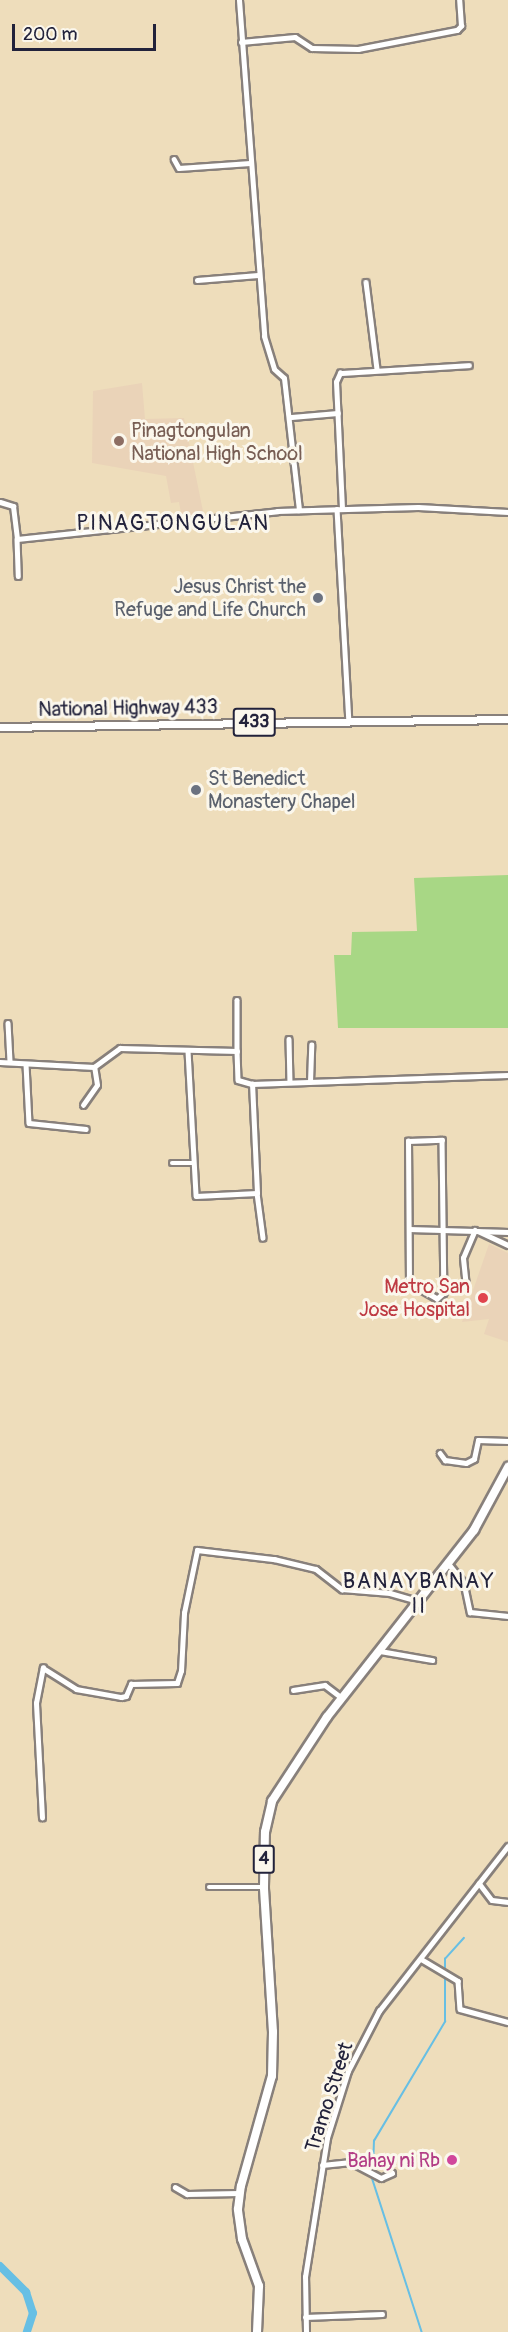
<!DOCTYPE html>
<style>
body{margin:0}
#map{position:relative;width:508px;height:2332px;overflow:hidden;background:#edb;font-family:Pangolin,sans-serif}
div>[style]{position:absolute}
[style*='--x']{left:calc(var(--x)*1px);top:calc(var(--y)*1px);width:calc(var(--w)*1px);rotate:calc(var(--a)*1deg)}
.built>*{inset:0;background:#ead3b8}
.green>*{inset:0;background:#a8d785}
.stream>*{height:1.5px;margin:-0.75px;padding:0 0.75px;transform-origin:0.75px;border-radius:0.75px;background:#67bfe4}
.river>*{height:8px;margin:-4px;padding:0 4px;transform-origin:4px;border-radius:4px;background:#67bfe4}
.roads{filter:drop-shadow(2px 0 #88807b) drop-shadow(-2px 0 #88807b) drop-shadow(0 2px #88807b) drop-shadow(0 -2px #88807b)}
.minor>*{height:4.5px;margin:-2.25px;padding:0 2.25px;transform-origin:2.25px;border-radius:2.25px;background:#fff}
.tertiary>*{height:5px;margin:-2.5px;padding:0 2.5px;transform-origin:2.5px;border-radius:2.5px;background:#fff}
.primary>*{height:7px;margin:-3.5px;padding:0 3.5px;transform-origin:3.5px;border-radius:3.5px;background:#fff}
.trunk>*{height:8px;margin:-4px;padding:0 4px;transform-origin:4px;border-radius:4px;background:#fff}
.dots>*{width:16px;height:16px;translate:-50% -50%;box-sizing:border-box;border:3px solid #fbf7ec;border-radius:50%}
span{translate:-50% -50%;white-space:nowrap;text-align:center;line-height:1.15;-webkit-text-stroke:6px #fbf7ec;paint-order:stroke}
.shield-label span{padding:2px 4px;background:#fbf7ec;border:2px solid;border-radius:4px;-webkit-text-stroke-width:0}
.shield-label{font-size:18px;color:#22223b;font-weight:700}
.education-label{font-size:20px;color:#785e54}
.left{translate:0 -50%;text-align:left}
.worship-label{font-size:20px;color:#5b616d}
.right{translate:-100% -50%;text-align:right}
.street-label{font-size:20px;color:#22223b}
.health-label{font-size:20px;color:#be3a42}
.hotel-label{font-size:20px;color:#b23c85}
.quarter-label{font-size:22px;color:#22223b;letter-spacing:1.5px}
.scale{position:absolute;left:12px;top:24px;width:144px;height:27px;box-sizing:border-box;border:3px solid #22223b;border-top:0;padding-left:8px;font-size:18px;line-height:21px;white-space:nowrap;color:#22223b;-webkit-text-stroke:4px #fbf7ec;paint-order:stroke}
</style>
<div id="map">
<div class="built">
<div style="clip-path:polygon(142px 383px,145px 419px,184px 418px,204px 516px,182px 519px,179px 502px,171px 503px,166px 476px,92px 463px,93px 391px)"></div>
<div style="clip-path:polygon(489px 1244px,508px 1253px,508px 1342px,484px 1334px,489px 1319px,462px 1322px)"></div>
</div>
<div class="green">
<div style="clip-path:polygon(508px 875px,508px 1028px,338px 1028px,334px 955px,351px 955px,352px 932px,417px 931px,414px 878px)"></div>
</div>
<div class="stream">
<div style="--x:373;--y:2169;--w:28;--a:-88"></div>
<div style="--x:374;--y:2141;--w:139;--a:-59.2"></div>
<div style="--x:445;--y:2022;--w:63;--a:-90"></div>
<div style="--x:445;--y:1959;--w:28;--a:-48"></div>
<div style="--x:372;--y:2177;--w:163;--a:72.1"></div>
</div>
<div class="river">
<div style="--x:0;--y:2266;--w:37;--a:45"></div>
<div style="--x:26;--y:2292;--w:22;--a:72"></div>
<div style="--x:33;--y:2313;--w:20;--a:108"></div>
</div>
<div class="roads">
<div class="minor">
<div style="--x:241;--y:42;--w:54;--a:-5.3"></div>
<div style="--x:295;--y:37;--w:20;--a:33"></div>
<div style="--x:312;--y:48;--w:46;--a:1.2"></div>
<div style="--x:358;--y:49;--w:101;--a:-10.9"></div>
<div style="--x:457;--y:30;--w:6;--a:-45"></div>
<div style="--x:461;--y:26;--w:26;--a:-94"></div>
<div style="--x:174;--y:159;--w:10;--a:61"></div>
<div style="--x:179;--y:168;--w:71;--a:-4"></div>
<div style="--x:197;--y:280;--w:61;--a:-4.7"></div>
<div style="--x:366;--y:282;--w:88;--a:82.8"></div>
<div style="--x:291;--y:417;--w:47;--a:-4.9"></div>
<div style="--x:337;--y:509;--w:212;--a:86.8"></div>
<div style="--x:342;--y:509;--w:127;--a:-92.7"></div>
<div style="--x:336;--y:382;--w:10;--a:-66"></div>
<div style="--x:340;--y:373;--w:129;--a:-3.5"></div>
<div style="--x:17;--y:539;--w:37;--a:88"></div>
<div style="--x:237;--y:1000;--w:51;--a:90"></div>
<div style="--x:8;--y:1023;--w:39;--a:87"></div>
<div style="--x:289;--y:1039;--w:43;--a:88.7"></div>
<div style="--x:188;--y:1051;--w:145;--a:86.8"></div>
<div style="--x:196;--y:1196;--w:61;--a:-2.8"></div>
<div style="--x:257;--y:1193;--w:109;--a:-92.6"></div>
<div style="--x:252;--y:1084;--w:256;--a:-2"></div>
<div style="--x:0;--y:1062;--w:94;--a:3"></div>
<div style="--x:94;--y:1067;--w:32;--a:-36"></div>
<div style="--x:120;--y:1048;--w:117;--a:1.5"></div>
<div style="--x:237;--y:1051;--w:29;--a:88"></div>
<div style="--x:238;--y:1080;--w:15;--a:16"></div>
<div style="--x:26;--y:1064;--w:59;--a:87.1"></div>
<div style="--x:29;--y:1123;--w:57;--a:6"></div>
<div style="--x:310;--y:1082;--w:37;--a:-88"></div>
<div style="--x:83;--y:1105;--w:24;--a:-55"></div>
<div style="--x:97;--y:1085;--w:18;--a:-99"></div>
<div style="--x:442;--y:1140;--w:153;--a:89.3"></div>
<div style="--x:444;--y:1293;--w:9;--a:139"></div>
<div style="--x:437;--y:1299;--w:32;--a:-150"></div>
<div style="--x:409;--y:1283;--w:142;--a:-90.4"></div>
<div style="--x:408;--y:1141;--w:34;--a:-2"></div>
<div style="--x:172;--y:1163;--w:22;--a:0"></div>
<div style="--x:257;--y:1193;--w:45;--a:82.4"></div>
<div style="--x:409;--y:1229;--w:99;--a:1.7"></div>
<div style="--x:478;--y:1231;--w:33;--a:25"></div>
<div style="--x:466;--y:1287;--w:29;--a:-96"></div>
<div style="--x:463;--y:1258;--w:30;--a:-67"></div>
<div style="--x:440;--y:1453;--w:9;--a:54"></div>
<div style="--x:445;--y:1460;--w:21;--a:8"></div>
<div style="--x:466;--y:1463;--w:9;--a:-27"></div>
<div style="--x:474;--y:1459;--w:19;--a:-78"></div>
<div style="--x:478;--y:1440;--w:30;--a:2"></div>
<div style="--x:448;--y:1563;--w:26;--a:51"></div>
<div style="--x:464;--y:1583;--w:30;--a:78"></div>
<div style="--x:470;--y:1612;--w:38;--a:6"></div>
<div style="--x:380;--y:1651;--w:53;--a:9.8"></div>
<div style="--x:293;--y:1690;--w:32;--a:-9"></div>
<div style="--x:325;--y:1685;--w:21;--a:37"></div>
<div style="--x:42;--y:1818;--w:115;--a:-93"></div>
<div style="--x:36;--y:1703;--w:36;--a:-79"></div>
<div style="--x:43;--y:1668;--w:39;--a:32"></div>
<div style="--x:76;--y:1689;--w:46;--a:10.1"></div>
<div style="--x:121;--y:1697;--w:5;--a:-11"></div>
<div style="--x:126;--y:1696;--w:13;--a:-67"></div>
<div style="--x:131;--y:1684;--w:46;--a:-1.2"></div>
<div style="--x:177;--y:1683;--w:13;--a:-72"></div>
<div style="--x:181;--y:1671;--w:58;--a:-87"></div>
<div style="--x:184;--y:1613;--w:64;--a:-78.3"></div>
<div style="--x:197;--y:1550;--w:78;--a:6.7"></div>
<div style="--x:274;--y:1559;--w:43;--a:13.4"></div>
<div style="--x:316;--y:1569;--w:33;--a:38"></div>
<div style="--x:342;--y:1589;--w:48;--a:4.8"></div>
<div style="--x:390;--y:1593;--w:29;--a:16"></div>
<div style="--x:479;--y:1883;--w:21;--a:53"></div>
<div style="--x:492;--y:1900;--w:16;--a:7"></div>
<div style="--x:209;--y:1887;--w:55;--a:0"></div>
<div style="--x:421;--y:1959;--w:43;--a:30.7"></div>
<div style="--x:458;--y:1981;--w:28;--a:86"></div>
<div style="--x:460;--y:2009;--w:50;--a:15.2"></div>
<div style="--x:322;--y:2165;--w:29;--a:-6"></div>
<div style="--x:351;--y:2162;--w:34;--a:28"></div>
<div style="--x:381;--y:2178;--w:12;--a:-24"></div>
<div style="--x:175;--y:2187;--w:14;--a:30"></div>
<div style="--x:187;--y:2194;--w:52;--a:-1.1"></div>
<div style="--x:305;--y:2317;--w:77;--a:-2.2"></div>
<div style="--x:306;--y:2332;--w:55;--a:-91"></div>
<div style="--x:305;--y:2277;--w:141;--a:-81"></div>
<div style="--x:327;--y:2138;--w:70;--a:-72.6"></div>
<div style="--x:348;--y:2071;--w:68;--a:-62.7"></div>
<div style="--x:379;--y:2011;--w:209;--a:-52"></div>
</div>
<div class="tertiary">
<div style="--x:239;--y:0;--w:337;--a:85.7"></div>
<div style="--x:264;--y:336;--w:34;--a:73"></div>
<div style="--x:274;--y:369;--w:13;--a:42"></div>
<div style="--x:284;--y:378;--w:133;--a:83.5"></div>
<div style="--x:0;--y:502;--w:14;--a:17"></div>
<div style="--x:13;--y:506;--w:33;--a:83"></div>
<div style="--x:17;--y:539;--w:262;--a:-6.1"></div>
<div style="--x:277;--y:511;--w:141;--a:-1.6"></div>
<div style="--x:418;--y:507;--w:90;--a:3.2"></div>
</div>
<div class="primary">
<div style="--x:0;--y:727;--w:508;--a:-0.9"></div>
</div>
<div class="trunk">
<div style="--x:257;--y:2332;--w:46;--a:-87.5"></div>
<div style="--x:259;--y:2286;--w:50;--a:-109.9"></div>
<div style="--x:242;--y:2239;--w:30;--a:-98"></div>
<div style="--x:238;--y:2209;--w:23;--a:-83"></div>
<div style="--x:241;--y:2186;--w:114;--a:-74.3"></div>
<div style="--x:272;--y:2076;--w:44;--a:-88.7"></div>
<div style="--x:273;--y:2032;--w:145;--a:-93.6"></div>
<div style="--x:264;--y:1887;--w:55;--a:-89"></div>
<div style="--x:265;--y:1832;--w:32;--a:-77"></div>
<div style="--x:272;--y:1801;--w:100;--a:-56.8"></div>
<div style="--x:327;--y:1717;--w:238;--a:-51.8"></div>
<div style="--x:474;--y:1530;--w:72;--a:-61.6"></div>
</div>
</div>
<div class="dots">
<div style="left:119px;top:441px;background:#8d6e63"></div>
<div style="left:318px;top:598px;background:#6b7280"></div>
<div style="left:196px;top:790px;background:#6b7280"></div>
<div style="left:483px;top:1298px;background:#e0444e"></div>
<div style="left:452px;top:2160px;background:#d1479c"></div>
</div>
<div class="shield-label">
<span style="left:254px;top:722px">433</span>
<span style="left:264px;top:1859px">4</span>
</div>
<div class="education-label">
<span class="left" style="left:131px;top:442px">Pinagtongulan<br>National High School</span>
</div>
<div class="worship-label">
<span class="right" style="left:306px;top:598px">Jesus Christ the<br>Refuge and Life Church</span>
<span class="left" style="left:208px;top:790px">St Benedict<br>Monastery Chapel</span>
</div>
<div class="street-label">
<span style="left:128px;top:708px;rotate:-1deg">National Highway 433</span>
<span style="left:329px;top:2097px;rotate:-72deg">Tramo Street</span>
</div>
<div class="health-label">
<span class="right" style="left:470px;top:1298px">Metro San<br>Jose Hospital</span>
</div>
<div class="hotel-label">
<span class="right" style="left:440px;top:2160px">Bahay ni Rb</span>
</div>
<div class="quarter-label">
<span style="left:173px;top:524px">PINAGTONGULAN</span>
<span style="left:419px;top:1594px">BANAYBANAY<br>II</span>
</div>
<div class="scale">200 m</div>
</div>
